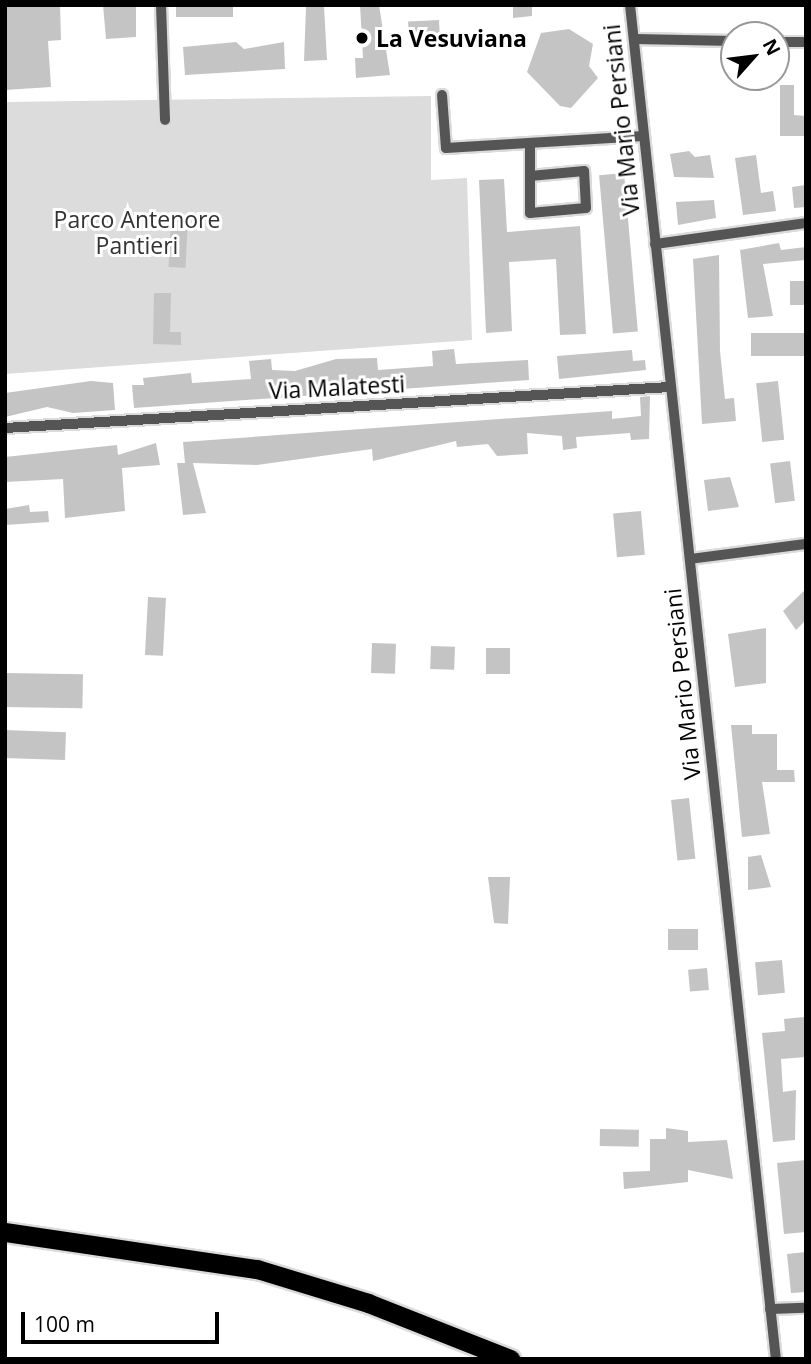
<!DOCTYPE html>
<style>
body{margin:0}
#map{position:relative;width:811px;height:1364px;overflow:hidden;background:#fff;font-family:"Open Sans",sans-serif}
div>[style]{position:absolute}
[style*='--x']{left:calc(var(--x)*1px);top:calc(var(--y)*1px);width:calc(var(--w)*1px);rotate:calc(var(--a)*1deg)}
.green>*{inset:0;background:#dcdcdc}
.building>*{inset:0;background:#c4c4c4;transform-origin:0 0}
.roads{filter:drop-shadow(2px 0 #dbdbdb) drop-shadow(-2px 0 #dbdbdb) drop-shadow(0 2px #dbdbdb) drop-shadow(0 -2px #dbdbdb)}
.minor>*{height:10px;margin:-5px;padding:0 5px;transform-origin:5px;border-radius:5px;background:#555}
.trunk>*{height:19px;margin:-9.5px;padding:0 9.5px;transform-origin:9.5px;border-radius:9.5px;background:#000}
.dots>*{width:19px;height:19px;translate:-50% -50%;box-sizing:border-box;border:4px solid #fff;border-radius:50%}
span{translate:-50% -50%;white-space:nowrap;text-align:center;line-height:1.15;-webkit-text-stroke:6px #fff;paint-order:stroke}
.poi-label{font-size:23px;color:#000;font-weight:700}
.left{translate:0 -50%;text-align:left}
.street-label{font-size:23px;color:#000}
.park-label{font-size:23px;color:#333}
.frame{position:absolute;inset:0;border:7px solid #000;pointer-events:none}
.north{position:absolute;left:720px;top:21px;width:70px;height:70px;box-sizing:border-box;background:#fff;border:2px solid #999;border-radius:50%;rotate:62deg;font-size:19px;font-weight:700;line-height:28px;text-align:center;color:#000}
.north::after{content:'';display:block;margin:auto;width:24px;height:32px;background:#000;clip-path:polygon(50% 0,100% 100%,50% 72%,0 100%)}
.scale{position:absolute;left:21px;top:1312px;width:198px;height:32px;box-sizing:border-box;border:4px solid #000;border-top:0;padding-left:9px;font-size:21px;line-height:24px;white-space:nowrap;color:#000;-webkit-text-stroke:5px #fff;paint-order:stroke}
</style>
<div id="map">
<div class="green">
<div style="clip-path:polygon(431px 96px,431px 180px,467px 178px,472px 340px,5px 374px,5px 102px)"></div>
</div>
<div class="building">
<div style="clip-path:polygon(5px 5px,60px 5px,61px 40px,48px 41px,51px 87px,5px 90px)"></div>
<div style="clip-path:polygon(103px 5px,136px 5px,136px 37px,106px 39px)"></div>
<div style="left:176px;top:5px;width:57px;height:12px"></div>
<div style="clip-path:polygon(360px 5px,379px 5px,390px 75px,356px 78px,355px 58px,363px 58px)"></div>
<div style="clip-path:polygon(513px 5px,532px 5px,532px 16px,513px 18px)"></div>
<div style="clip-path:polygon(324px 6px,327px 60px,304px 61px,306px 7px)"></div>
<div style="left:439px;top:20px;width:18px;height:31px;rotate:87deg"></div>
<div style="clip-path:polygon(569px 29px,593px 44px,589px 66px,598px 78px,571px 108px,560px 106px,527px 72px,541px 33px)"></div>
<div style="clip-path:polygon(236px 42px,244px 49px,284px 42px,285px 69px,185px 75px,183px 47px)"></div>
<div style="clip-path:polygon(780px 85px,794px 85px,794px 115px,806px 116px,806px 136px,780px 136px)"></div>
<div style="clip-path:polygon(689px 151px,695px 157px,710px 155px,714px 178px,674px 177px,670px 154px)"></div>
<div style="clip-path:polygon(756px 155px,761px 193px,773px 191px,776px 211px,743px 215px,735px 158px)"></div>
<div style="left:624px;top:173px;width:159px;height:25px;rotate:85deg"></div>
<div style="clip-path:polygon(504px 179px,507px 232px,580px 226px,586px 334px,560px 335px,556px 259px,509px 262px,512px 331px,486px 333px,479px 180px)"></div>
<div style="clip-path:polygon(806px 185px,806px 207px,794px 208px,792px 187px)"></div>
<div style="clip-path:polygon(714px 200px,716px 218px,678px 225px,676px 202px)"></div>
<div style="left:171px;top:219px;width:17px;height:48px;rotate:3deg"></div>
<div style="clip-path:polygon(779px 243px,781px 250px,806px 247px,806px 260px,763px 264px,773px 316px,748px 318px,740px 250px)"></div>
<div style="clip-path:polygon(719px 255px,720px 351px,725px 399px,734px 398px,736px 421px,702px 424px,693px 259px)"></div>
<div style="left:806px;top:281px;width:24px;height:16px;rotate:90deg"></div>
<div style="clip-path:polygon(154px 293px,171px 293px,170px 332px,181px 332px,181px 345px,153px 344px)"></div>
<div style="left:806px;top:333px;width:23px;height:55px;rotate:90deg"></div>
<div style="clip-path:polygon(454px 349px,456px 364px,528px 360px,529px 380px,134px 408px,132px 385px,144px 385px,143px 378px,191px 373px,192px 383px,251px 379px,249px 361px,271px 359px,272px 370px,295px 371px,336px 359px,377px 358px,378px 370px,433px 366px,432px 351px)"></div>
<div style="clip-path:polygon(632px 350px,633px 361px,645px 360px,646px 370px,559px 379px,557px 356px)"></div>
<div style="clip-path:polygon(91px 381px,113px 383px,115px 410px,73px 413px,47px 407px,5px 417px,5px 393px)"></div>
<div style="left:778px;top:381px;width:59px;height:22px;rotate:84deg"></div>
<div style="clip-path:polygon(650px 396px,649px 439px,631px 440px,630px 433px,576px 437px,577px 448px,563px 450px,562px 436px,527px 433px,528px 454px,497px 456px,488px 444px,457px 447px,456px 441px,373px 461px,372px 449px,257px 465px,193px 463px,206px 513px,183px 515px,177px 463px,185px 463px,183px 442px,612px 411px,612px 419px,641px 416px,640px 397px)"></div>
<div style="clip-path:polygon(156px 443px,160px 465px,122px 468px,125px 511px,65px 518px,63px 479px,5px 482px,5px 457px,117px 445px,118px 455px)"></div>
<div style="left:790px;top:461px;width:40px;height:20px;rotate:83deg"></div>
<div style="clip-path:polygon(730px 477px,739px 507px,708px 511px,704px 480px)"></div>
<div style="clip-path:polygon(29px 505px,30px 512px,48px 511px,49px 522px,5px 525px,5px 509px)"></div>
<div style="left:641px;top:511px;width:44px;height:28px;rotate:85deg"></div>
<div style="clip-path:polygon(806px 589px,806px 620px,796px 630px,783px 611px)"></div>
<div style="left:148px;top:597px;width:18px;height:58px;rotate:3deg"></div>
<div style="clip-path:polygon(766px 628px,766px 683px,735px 687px,728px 634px)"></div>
<div style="left:372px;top:643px;width:24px;height:30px;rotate:2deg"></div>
<div style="left:431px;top:646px;width:24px;height:23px;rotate:2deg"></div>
<div style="left:486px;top:648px;width:24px;height:26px"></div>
<div style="left:5px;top:673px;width:78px;height:34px;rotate:1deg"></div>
<div style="clip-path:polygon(731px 725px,752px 725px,752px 734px,777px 734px,777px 770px,794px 770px,795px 782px,762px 782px,770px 834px,742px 837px)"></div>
<div style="left:5px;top:730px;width:61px;height:28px;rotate:2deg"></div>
<div style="left:689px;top:798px;width:61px;height:18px;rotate:84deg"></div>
<div style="clip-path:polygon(761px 855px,771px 887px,748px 890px,748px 857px)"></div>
<div style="clip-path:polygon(488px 877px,510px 877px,508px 924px,494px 923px)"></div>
<div style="left:668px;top:929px;width:30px;height:21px"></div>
<div style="left:782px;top:960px;width:33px;height:27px;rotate:85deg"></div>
<div style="left:707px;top:968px;width:22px;height:19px;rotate:85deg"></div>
<div style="clip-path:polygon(804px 1017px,806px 1057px,781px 1059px,783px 1092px,796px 1090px,795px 1140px,773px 1142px,762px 1033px,785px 1031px,784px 1019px)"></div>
<div style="clip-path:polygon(666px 1128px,688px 1131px,688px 1142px,727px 1140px,733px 1179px,688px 1170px,688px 1182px,624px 1189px,623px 1172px,650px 1171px,650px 1139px,666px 1139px)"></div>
<div style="left:600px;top:1129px;width:39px;height:17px;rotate:1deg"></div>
<div style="clip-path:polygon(806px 1160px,806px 1232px,784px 1234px,777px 1163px)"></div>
<div style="clip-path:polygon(806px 1252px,806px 1292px,791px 1293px,787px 1254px)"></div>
</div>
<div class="roads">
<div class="minor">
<div style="--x:161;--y:5;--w:115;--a:88"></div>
<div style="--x:630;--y:5;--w:1362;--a:83.85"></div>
<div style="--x:635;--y:39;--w:99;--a:1.2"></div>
<div style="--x:776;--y:42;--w:30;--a:0"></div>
<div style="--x:442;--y:95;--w:53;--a:85.7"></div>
<div style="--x:446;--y:148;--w:198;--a:-3.5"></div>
<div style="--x:530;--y:145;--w:68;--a:90"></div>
<div style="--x:530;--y:213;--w:56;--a:-5.1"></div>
<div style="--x:586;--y:208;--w:37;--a:-93"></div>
<div style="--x:584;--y:171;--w:54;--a:174.7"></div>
<div style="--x:655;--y:244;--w:152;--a:-7.9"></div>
<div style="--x:5;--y:428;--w:666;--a:-3.53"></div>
<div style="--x:690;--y:559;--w:117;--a:-7.4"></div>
<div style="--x:770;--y:1309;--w:36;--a:-2"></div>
</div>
<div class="trunk">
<div style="--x:5;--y:1232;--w:255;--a:8.4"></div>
<div style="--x:257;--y:1269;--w:116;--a:17"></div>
<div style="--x:368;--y:1303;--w:153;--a:21.5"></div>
</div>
</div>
<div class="dots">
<div style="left:362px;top:38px;background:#000"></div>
</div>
<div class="poi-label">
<span class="left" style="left:376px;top:38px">La Vesuviana</span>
</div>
<div class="street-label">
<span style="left:621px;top:120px;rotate:-96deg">Via Mario Persiani</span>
<span style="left:337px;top:387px;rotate:-3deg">Via Malatesti</span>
<span style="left:682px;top:684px;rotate:-96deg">Via Mario Persiani</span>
</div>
<div class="park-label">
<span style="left:137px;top:232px">Parco Antenore<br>Pantieri</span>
</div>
<div class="frame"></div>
<div class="north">N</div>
<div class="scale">100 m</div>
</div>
